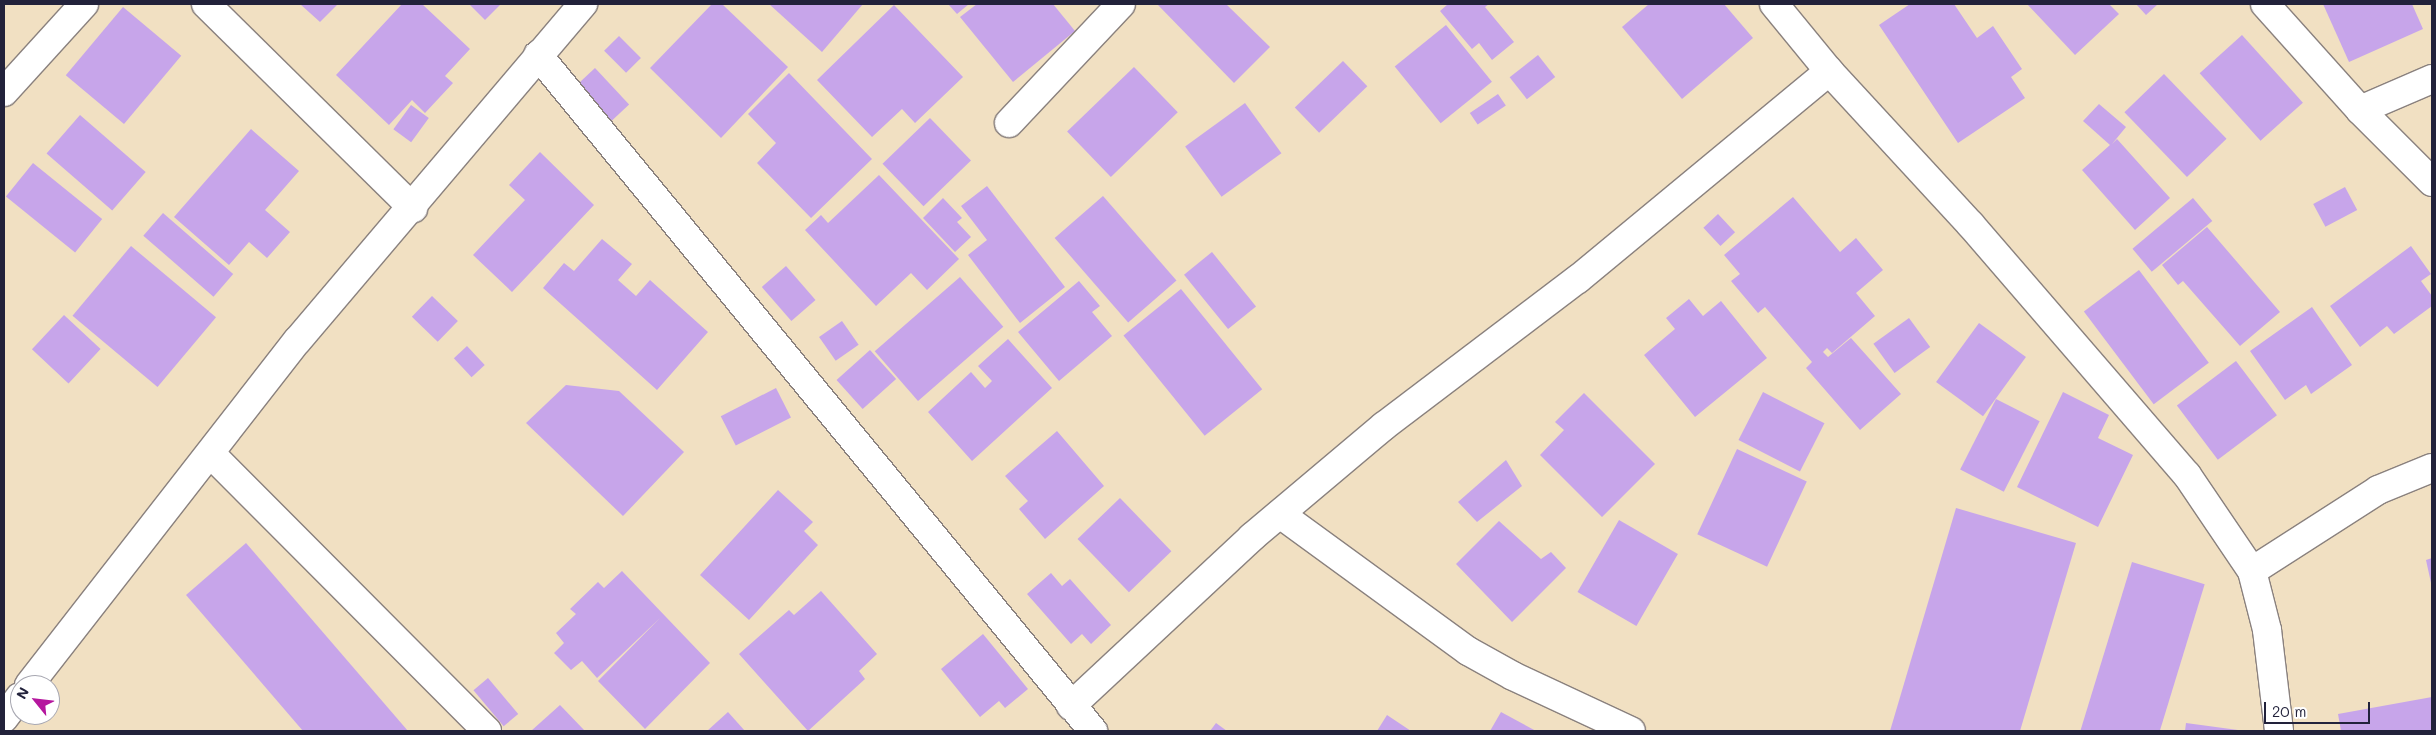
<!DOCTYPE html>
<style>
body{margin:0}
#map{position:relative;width:2436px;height:735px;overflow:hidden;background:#f1e0c2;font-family:Mali,sans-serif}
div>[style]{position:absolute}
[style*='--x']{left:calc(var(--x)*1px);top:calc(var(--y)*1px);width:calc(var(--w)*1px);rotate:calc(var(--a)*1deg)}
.building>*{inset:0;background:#c7a5ea;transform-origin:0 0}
.roads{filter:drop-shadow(1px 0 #8a817e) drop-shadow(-1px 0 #8a817e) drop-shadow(0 1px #8a817e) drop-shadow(0 -1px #8a817e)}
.minor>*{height:28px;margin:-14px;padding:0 14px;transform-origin:14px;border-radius:14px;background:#fff}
span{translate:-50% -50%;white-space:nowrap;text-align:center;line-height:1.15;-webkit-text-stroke:4px #fff;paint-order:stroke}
.frame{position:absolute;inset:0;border:5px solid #22223b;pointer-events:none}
.north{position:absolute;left:10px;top:675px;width:50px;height:50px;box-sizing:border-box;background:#fff;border:1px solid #a7a7b1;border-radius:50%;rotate:299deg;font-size:14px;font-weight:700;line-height:20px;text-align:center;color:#22223b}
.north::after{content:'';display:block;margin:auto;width:18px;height:22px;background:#b5179e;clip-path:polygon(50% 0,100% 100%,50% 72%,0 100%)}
.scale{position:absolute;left:2264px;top:702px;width:106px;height:22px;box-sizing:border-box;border:2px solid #22223b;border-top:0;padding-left:6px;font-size:15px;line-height:18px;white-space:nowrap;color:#22223b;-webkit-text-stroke:4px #fff;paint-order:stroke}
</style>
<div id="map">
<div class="building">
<div style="clip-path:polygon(300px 4px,338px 4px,320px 22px)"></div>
<div style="clip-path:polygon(402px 4px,422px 4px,470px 49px,445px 76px,453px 83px,425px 113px,412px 100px,389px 125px,336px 75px)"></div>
<div style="clip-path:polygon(469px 4px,501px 4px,485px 20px)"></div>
<div style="clip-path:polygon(712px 4px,722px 4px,788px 67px,721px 138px,650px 68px)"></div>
<div style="clip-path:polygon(769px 4px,863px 4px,822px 52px)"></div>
<div style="clip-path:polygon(948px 4px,969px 4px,957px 14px)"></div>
<div style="clip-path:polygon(977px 4px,1053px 4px,1075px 31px,1013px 82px,960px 17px)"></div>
<div style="clip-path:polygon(1157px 4px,1226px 4px,1270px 47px,1234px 83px)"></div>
<div style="clip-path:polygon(1448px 4px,1489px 4px,1485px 7px,1514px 42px,1492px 60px,1479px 43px,1472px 49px,1440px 11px)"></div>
<div style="clip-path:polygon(1649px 4px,1724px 4px,1753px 38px,1682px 99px,1622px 27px)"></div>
<div style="clip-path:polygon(1910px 4px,1954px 4px,1977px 38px,1993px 26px,2022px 69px,2011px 77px,2025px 98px,1958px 143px,1879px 25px)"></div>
<div style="clip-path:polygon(2027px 4px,2109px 4px,2119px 14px,2075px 55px)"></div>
<div style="clip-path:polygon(2136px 4px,2158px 4px,2146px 15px)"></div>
<div style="clip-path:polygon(2323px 4px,2412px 4px,2423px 29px,2349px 62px)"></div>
<div style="clip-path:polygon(894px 5px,963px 77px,915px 123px,902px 109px,872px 137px,817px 80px)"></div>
<div style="left:123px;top:7px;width:76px;height:89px;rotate:40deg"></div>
<div style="left:1446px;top:25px;width:73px;height:66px;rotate:51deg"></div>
<div style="left:2242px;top:35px;width:91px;height:57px;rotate:48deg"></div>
<div style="left:619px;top:36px;width:31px;height:21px;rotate:45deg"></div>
<div style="left:1538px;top:55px;width:28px;height:36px;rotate:52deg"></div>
<div style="left:1343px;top:61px;width:35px;height:67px;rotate:46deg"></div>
<div style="left:1134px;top:67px;width:63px;height:93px;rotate:46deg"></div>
<div style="left:595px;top:68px;width:50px;height:26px;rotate:47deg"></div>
<div style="clip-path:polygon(789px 73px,872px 159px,811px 218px,757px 163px,776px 143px,748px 114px)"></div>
<div style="left:2164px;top:74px;width:90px;height:55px;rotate:46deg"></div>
<div style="left:1498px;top:94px;width:14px;height:34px;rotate:56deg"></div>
<div style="left:1245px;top:103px;width:62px;height:74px;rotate:54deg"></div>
<div style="clip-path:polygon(2099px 104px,2126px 127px,2112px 144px,2117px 139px,2170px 198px,2135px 230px,2082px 170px,2110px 145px,2083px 121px)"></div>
<div style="left:411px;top:105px;width:22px;height:30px;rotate:36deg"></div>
<div style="left:80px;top:115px;width:87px;height:51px;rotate:41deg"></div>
<div style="left:930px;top:118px;width:59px;height:66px;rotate:46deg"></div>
<div style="clip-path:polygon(251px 129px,299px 171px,265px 210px,290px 232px,267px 258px,249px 242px,229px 265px,174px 217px)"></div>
<div style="clip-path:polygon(540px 152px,594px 205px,512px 292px,473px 255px,525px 200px,509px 185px)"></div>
<div style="left:33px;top:163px;width:89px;height:43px;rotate:39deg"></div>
<div style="clip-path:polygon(879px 175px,959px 259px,927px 290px,911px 273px,876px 306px,805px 230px,821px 215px,828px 223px)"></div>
<div style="clip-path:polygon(987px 186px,1065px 287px,1020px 323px,968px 255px,987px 240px,961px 206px)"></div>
<div style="left:2345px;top:187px;width:26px;height:36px;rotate:62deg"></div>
<div style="left:1103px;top:196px;width:112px;height:64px;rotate:49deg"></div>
<div style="clip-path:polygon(1793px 197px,1840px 252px,1856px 238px,1883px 270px,1856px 293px,1875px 316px,1832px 353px,1827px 348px,1823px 352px,1828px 357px,1851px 338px,1901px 394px,1860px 430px,1806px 368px,1812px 362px,1765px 307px,1758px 313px,1731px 281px,1740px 274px,1724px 255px)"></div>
<div style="clip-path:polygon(943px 198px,962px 218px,957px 222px,971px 237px,955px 252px,923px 218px)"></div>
<div style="left:2193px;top:198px;width:30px;height:79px;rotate:50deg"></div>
<div style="left:163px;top:213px;width:93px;height:30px;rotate:41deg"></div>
<div style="left:1718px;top:214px;width:25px;height:20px;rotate:47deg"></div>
<div style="clip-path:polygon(2207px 227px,2280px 312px,2240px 346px,2183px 281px,2178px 285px,2162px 265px)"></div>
<div style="clip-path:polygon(602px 239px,632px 264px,618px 280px,636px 296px,650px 280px,708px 332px,657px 390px,543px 288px,564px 263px,574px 271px)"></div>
<div style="left:131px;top:246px;width:111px;height:91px;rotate:40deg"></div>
<div style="clip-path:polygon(2411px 246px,2431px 274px,2421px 281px,2432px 296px,2432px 306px,2394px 334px,2387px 326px,2360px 347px,2330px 306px)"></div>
<div style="left:1212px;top:252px;width:70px;height:36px;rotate:51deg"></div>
<div style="left:786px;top:266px;width:45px;height:32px;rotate:49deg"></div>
<div style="left:2139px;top:270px;width:116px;height:69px;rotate:53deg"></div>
<div style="left:960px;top:277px;width:66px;height:113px;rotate:49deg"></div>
<div style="clip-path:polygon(1079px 281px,1100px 306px,1092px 312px,1112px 336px,1059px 381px,1018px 332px)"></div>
<div style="left:1181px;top:289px;width:129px;height:74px;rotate:51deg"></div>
<div style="left:432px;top:296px;width:36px;height:29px;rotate:44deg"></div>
<div style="clip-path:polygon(1689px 299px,1703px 316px,1721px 301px,1767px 358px,1695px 417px,1644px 355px,1675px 329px,1666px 318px)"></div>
<div style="clip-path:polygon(2312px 307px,2352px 365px,2311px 394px,2306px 385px,2285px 400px,2250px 351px)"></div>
<div style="left:64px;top:315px;width:50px;height:47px;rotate:43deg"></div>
<div style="left:1909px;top:318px;width:36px;height:44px;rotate:54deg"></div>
<div style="left:842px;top:321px;width:29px;height:28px;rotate:55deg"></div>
<div style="left:1979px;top:323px;width:58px;height:73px;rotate:36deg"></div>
<div style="clip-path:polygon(1008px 339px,1052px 388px,972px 461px,928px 412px,971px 372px,985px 388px,992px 381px,978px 366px)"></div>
<div style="left:467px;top:346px;width:26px;height:18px;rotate:47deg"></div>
<div style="left:870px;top:350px;width:39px;height:45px;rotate:48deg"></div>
<div style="left:2236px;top:361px;width:68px;height:74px;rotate:53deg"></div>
<div style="clip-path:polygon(566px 385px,619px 391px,684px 452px,623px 516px,526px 423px)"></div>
<div style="left:776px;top:388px;width:33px;height:62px;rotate:63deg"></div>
<div style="left:1763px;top:392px;width:69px;height:54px;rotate:27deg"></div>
<div style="clip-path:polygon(2063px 392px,2109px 415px,2098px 438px,2133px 455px,2098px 527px,2017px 487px)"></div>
<div style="clip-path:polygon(1584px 393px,1655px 464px,1602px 517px,1540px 455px,1564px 430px,1555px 422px)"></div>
<div style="left:1996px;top:399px;width:49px;height:79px;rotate:27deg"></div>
<div style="clip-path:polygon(1057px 431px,1104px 486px,1045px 539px,1019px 509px,1028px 501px,1005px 476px)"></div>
<div style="left:1737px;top:449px;width:77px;height:94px;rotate:25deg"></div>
<div style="clip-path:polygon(1506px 460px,1522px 486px,1477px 522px,1458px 502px)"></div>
<div style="clip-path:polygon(778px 490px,813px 522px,804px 531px,818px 545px,749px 620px,700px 575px)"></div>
<div style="left:1120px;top:498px;width:74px;height:59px;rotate:46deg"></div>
<div style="clip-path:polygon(1956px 508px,2076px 543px,2020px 731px,1890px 731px)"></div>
<div style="left:1619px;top:520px;width:68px;height:83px;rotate:30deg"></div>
<div style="clip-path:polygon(1499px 521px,1541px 559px,1551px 552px,1566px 568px,1512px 622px,1456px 564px)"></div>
<div style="clip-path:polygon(246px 543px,408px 731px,303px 731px,186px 595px)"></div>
<div style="clip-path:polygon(2432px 558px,2432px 583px,2431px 583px,2426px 560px)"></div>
<div style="left:2132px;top:562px;width:76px;height:177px;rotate:17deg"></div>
<div style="clip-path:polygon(622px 571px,710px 663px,645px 729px,598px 681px,660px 618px,597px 678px,582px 661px,571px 670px,554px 653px,564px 643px,556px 633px,576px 614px,570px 609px,598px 582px,604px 588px)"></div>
<div style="clip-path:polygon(1051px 573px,1062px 586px,1070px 579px,1111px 625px,1091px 644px,1082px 634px,1071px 644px,1027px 594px)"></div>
<div style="clip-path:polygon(821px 591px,877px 654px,859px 671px,865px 679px,808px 731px,739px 654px,789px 610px,794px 615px)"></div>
<div style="clip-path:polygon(983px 634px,1028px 689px,1005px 708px,999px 701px,980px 717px,941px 669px)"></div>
<div style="left:488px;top:678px;width:47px;height:19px;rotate:50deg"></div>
<div style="clip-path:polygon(2432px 697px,2432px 731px,2341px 731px,2338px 714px)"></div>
<div style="clip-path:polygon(560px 705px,585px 731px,531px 731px)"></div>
<div style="clip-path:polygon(728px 712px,745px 731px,707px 731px)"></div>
<div style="clip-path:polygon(1501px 712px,1536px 731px,1490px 731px)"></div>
<div style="clip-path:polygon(1387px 715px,1411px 731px,1377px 731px)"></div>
<div style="clip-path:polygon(1216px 723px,1227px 731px,1210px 731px)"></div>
<div style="clip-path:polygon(2186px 723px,2238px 730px,2238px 731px,2185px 731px)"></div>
</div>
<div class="roads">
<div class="minor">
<div style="--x:206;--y:4;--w:291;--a:44.6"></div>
<div style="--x:1774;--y:4;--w:87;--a:50.6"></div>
<div style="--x:1829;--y:71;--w:209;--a:47.3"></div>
<div style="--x:1971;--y:225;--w:330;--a:49.2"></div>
<div style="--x:2187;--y:475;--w:116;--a:55.9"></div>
<div style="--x:2252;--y:571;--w:61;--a:75.7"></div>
<div style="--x:2267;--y:630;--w:102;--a:83.2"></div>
<div style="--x:2265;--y:4;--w:142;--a:48.1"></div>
<div style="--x:2360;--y:110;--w:102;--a:45"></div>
<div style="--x:538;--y:55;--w:875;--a:50.61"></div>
<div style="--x:4;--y:92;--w:119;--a:-47.7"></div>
<div style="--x:2360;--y:110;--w:78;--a:-23.3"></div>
<div style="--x:1009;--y:123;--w:163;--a:-46.7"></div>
<div style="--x:211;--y:454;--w:391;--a:45.1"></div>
<div style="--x:1280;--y:514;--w:233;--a:36.1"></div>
<div style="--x:1468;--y:651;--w:51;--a:29.1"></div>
<div style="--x:1513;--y:676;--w:130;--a:25"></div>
<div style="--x:2252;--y:571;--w:150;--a:-32.7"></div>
<div style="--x:2378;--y:490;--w:58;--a:-22.2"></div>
<div style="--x:29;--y:685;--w:437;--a:-52.1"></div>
<div style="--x:298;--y:340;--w:441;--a:-49.7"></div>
<div style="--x:1071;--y:706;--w:248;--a:-43"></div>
<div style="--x:1252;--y:537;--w:172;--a:-40.1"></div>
<div style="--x:1384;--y:426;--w:243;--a:-37.2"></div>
<div style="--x:1578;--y:279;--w:326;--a:-39.6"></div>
<div style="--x:4;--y:718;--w:26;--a:-53"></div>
</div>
</div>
<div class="frame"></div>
<div class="north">N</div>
<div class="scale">20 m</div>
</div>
